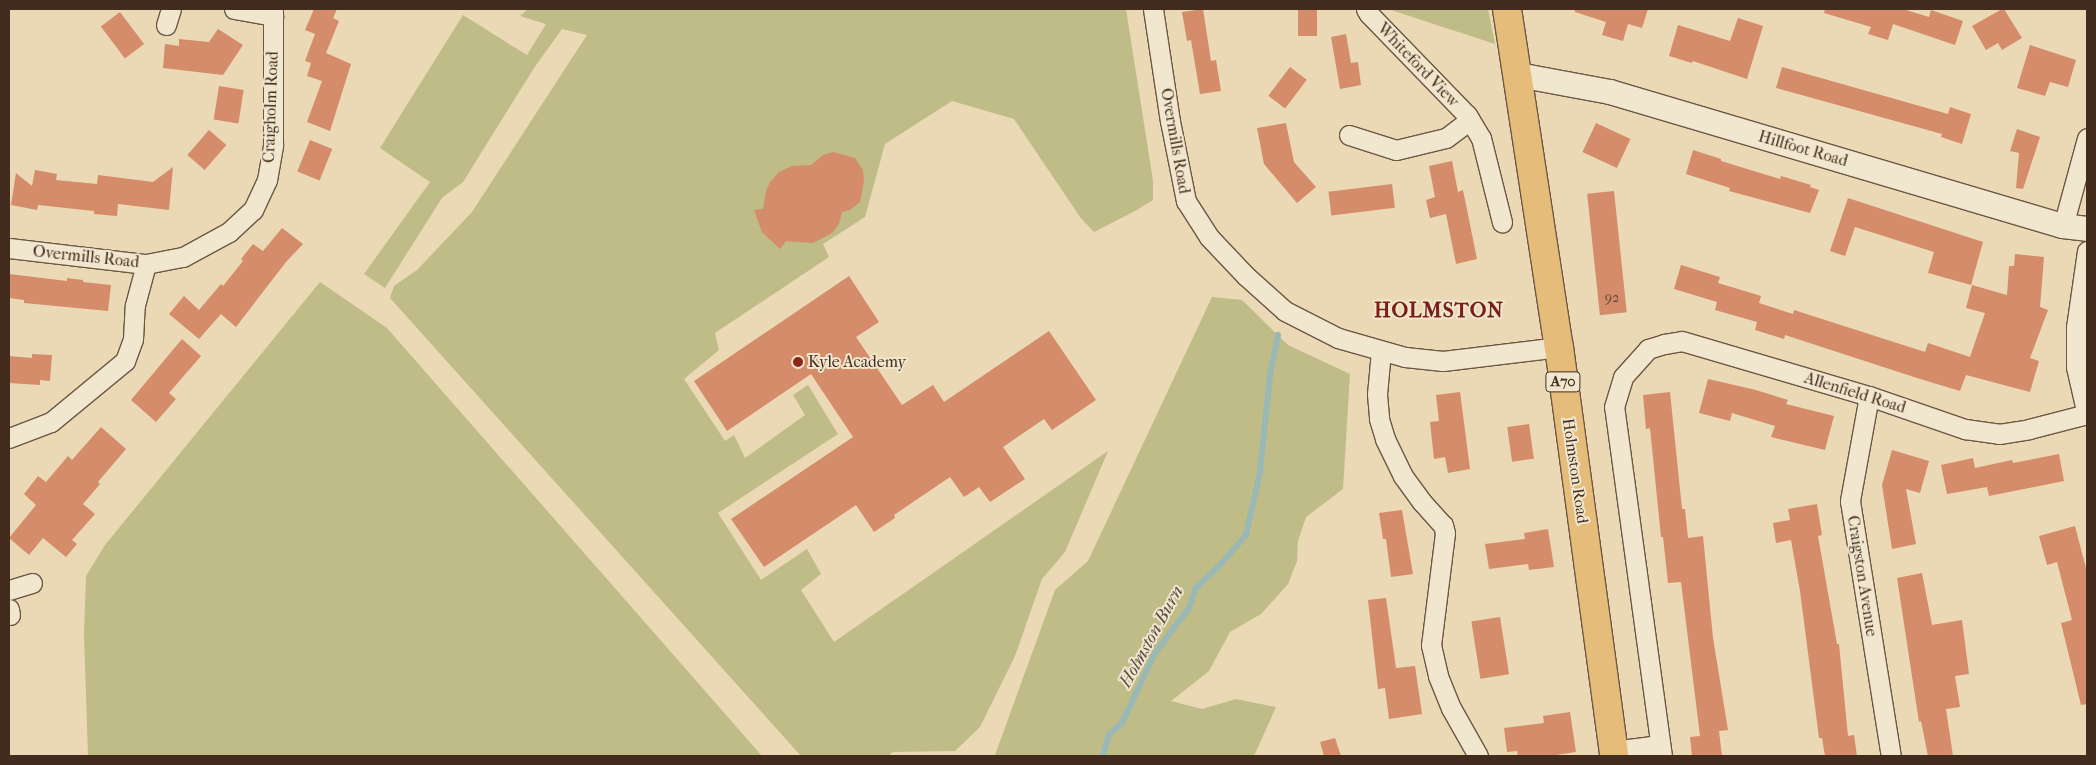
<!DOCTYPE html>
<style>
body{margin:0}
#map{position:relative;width:2096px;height:765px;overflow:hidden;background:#ead9b4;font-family:"IM FELL French Canon",serif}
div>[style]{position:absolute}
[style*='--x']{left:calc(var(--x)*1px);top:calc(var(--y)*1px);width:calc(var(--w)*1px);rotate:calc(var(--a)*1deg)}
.green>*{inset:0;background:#bfbc87}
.stream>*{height:6px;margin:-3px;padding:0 3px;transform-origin:3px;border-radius:3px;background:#9ab9b5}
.building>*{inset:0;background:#d48c6b;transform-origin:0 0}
.roads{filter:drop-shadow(1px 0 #6d5644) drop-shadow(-1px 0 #6d5644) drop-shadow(0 1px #6d5644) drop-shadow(0 -1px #6d5644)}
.minor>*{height:19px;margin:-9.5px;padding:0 9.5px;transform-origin:9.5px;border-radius:9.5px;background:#f1e6ce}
.tertiary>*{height:24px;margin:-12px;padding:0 12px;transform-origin:12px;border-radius:12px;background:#f1e6ce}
.primary>*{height:28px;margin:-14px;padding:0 14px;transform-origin:14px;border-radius:14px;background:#e5bc7a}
.dots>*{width:14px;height:14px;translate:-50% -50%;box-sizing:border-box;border:2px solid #f1e6ce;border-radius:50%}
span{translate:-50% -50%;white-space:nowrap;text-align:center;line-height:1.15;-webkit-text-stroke:4px #f1e6ce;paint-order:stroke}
.number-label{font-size:14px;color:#674331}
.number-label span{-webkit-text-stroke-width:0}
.shield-label span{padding:1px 4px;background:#f1e6ce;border:1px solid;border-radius:4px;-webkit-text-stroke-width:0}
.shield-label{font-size:15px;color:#432b1e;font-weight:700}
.street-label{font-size:16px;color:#432b1e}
.poi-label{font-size:16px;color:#432b1e}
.left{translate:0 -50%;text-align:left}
.water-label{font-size:18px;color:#594e44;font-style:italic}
.district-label{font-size:21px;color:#7a1f14;font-weight:700;letter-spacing:1px}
.frame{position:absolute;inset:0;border:10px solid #432b1e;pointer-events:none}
</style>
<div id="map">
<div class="green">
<div style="clip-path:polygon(528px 9px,1126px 9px,1153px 181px,1153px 200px,1135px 211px,1094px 232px,1080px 217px,1014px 119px,952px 101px,885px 144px,865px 217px,823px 244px,829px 257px,715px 333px,719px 350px,684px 379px,725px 441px,734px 435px,745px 458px,805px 415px,793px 395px,808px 385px,838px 434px,718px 513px,761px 580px,807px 549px,821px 574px,801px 590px,834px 642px,1108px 451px,1065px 552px,1042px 579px,1015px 656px,980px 727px,955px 751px,892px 752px,889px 756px,801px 756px,390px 298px,394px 286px,417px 270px,472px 212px,587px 35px,562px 29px,534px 68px,463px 182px,442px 198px,385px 288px,364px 274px,430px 182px,380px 148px,463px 15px,527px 55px,546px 24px,520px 16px)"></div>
<div style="clip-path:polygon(1388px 9px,1488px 9px,1495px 44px)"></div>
<div style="clip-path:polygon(320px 282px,387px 328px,762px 756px,88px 756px,84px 634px,86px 576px,105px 545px)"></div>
<div style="clip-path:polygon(1212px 297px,1242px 300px,1288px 345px,1350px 374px,1343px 489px,1306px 517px,1298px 541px,1297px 561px,1288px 584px,1261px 614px,1230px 632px,1209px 671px,1171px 701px,1202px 709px,1236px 699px,1276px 707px,1254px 756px,992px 756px,995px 755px,1055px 590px,1088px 561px)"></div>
</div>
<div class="stream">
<div style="--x:1103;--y:756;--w:23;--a:-75"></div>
<div style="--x:1109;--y:734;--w:17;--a:-40"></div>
<div style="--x:1122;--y:723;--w:77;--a:-64.8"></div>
<div style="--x:1155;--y:653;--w:56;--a:-52.9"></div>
<div style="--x:1189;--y:608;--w:20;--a:-72"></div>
<div style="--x:1195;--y:589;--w:33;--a:-44"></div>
<div style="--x:1219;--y:566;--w:41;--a:-48.9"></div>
<div style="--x:1246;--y:535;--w:65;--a:-77.5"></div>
<div style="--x:1260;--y:472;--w:98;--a:-84.1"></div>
<div style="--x:1270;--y:375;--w:41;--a:-78.7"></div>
</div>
<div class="building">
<div style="clip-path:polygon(314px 9px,337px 9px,333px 18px,339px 21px,326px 53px,351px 64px,330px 131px,307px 122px,322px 81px,307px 76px,311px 63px,305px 61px,315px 34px,305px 30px)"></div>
<div style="clip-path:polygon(1203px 9px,1211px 61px,1216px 60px,1221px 91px,1200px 94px,1191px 40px,1187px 41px,1182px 12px)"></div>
<div style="left:1298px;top:9px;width:19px;height:27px"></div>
<div style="clip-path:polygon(1575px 9px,1648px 9px,1642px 28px,1628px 24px,1623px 41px,1602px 35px,1606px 22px,1575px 12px)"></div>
<div style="clip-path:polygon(1825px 9px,1903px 9px,1929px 17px,1931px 10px,1963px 21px,1955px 45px,1893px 24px,1888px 40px,1868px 34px,1871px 27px,1824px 13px)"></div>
<div style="clip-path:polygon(2002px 9px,2004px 9px,2022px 38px,2002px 50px,1998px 43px,1986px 50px,1972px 26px)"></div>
<div style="left:120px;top:12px;width:40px;height:24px;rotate:53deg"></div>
<div style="clip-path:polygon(1738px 18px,1763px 26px,1747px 79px,1693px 61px,1692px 63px,1669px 56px,1678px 25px,1730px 41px)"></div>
<div style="clip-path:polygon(218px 29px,243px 45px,223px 75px,163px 68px,165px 44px,179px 46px,179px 39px,209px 42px)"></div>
<div style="clip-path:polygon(1346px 34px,1351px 63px,1358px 62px,1361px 85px,1340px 89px,1331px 37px)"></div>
<div style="clip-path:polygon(2030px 45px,2076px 60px,2068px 87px,2050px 82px,2045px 96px,2017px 88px)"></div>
<div style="left:1290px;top:67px;width:21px;height:36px;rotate:37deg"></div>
<div style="clip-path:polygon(1782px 67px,1948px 114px,1950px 107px,1971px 114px,1962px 144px,1941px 137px,1942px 134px,1776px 88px)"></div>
<div style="left:219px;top:86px;width:25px;height:34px;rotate:9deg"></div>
<div style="clip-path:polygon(1286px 123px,1294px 162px,1316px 187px,1297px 203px,1264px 164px,1257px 128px)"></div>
<div style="left:1596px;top:123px;width:38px;height:32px;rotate:25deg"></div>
<div style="clip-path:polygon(2017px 129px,2040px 137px,2023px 189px,2016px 188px,2019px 153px,2010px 151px)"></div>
<div style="left:209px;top:130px;width:23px;height:33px;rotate:41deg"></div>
<div style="left:310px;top:140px;width:24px;height:34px;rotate:22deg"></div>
<div style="clip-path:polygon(1693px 150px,1721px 159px,1721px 161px,1780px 179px,1781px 176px,1811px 185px,1810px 187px,1819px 190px,1810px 213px,1729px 191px,1730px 188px,1686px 174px)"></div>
<div style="clip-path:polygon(833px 152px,855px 158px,863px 170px,864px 181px,860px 202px,850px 210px,842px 212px,839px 224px,832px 233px,813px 243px,786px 241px,780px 249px,762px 232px,754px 210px,763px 209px,766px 191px,770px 182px,779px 172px,792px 166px,811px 165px,823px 155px)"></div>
<div style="clip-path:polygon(1452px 161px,1458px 192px,1463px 190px,1477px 259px,1456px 264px,1446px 214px,1430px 218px,1426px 200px,1435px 197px,1429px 166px)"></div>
<div style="clip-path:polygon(173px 167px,169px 210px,118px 204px,117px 216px,94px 214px,94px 211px,38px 205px,37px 210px,11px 205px,16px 173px,32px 186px,35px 170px,57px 174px,56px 180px,97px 184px,98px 175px,153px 182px)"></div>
<div style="left:1392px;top:184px;width:24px;height:64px;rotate:83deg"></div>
<div style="left:1614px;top:191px;width:122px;height:27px;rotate:84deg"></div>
<div style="clip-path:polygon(1848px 198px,1983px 242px,1971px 285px,1928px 273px,1934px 252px,1855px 227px,1845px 256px,1830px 251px)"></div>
<div style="clip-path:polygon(282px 228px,303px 244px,286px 262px,236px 327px,221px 314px,199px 339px,169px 314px,184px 296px,199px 310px,221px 284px,223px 286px,243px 261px,241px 259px,253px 244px,263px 251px)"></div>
<div style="clip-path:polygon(2015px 254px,2044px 257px,2040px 307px,2048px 310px,2030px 358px,2039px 361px,2030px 392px,1966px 375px,1960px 391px,1917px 378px,1785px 335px,1784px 339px,1755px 330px,1757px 322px,1715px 310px,1717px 302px,1674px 289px,1681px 265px,1720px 277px,1718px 283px,1761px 296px,1759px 303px,1793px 314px,1794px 310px,1925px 352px,1928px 343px,1970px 357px,1985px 313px,1966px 308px,1972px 285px,2007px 295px,2009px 266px,2014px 266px)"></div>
<div style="clip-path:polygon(9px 274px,67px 281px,67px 278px,83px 280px,83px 282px,111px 285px,108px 311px,24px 303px,24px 300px,9px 298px)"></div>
<div style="clip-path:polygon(849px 276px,879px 322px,856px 337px,902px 405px,933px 385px,944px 402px,1049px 331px,1096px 400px,1052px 430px,1044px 419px,1003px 447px,1025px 479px,990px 502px,979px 487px,964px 497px,950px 477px,894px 515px,895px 518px,874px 532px,856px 505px,764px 567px,731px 519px,853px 437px,811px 374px,727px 431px,694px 381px)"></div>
<div style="clip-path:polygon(182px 339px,201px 356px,169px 393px,176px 399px,156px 422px,131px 400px)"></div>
<div style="clip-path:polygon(32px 354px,52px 355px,50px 381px,40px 380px,40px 385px,9px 383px,9px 356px,32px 358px)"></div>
<div style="clip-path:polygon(1708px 379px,1756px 390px,1788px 400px,1786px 404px,1834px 416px,1825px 450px,1771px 437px,1775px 426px,1732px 413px,1730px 421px,1699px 413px)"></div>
<div style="clip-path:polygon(1460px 392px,1470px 469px,1448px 473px,1445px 457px,1434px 459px,1430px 422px,1439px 421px,1436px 395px)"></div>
<div style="clip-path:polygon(1670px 392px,1682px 509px,1685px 509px,1688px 538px,1703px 536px,1713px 638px,1728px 730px,1719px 731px,1722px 756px,1692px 756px,1690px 737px,1700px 736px,1681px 582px,1668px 583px,1663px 537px,1661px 537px,1650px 428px,1646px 429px,1643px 395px)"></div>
<div style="left:1529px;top:424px;width:35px;height:22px;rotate:82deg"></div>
<div style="clip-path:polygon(101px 427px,126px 449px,98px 482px,100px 484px,83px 504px,95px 514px,72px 540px,77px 544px,66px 557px,43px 538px,29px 555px,9px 538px,36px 505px,24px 494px,38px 476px,46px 482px,68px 456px,72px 460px)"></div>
<div style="clip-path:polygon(1892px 450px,1929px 461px,1920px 493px,1906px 489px,1916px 544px,1892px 549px,1882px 485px)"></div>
<div style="clip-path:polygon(2059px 454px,2064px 481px,1989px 496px,1987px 487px,1947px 494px,1941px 465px,1973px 458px,1975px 468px,2012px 460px,2013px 463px)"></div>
<div style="clip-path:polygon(1817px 504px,1822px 535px,1818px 536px,1837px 644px,1839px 644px,1848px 736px,1854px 735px,1857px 756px,1825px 756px,1822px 738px,1819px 738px,1800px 591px,1791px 540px,1776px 543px,1773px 523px,1790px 520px,1788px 509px)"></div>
<div style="clip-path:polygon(1402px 510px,1413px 574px,1391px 577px,1386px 539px,1383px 539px,1379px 513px)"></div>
<div style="clip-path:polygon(2075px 526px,2087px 572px,2087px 704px,2081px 705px,2061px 623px,2072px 620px,2057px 562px,2047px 565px,2039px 536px)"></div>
<div style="clip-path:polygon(1548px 529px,1554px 567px,1529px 570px,1528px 564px,1489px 569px,1485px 544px,1525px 539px,1524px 533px)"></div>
<div style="clip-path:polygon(1922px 573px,1932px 625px,1962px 620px,1969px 674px,1955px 676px,1960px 707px,1946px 709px,1953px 756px,1928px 756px,1921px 721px,1919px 722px,1897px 578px)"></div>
<div style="clip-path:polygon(1386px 598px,1396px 668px,1415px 666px,1422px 714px,1389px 719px,1385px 688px,1378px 689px,1368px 600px)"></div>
<div style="left:1500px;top:617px;width:58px;height:29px;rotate:81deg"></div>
<div style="clip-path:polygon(1570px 712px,1576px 752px,1549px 756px,1518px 756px,1517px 751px,1507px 752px,1504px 728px,1544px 723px,1543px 716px)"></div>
<div style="clip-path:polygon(1335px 738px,1341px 756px,1324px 756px,1320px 742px)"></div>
</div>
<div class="roads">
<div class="minor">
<div style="--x:234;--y:9;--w:40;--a:10"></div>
<div style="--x:1153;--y:9;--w:113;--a:81.4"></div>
<div style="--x:1170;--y:121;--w:82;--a:78.7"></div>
<div style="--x:1186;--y:201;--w:43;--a:57.4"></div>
<div style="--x:1209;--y:237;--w:54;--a:46.5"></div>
<div style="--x:1246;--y:276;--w:52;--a:41.9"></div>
<div style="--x:1285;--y:311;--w:59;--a:27"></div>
<div style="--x:1338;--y:338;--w:70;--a:15.8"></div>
<div style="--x:1405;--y:357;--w:38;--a:6"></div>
<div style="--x:1443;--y:361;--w:117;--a:-6.9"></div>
<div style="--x:1366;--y:9;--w:6;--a:59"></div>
<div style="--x:1369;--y:14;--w:141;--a:45.9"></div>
<div style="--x:1467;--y:115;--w:27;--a:59"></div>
<div style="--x:1481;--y:138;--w:87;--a:76"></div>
<div style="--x:166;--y:25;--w:17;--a:-73"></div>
<div style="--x:1349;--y:135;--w:49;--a:17.7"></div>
<div style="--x:1396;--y:150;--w:51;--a:-13.5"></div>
<div style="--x:1446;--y:138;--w:30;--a:-37"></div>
<div style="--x:2063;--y:226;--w:91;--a:-74.7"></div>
<div style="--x:9;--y:248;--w:138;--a:6.7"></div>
<div style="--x:146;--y:264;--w:38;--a:-11"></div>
<div style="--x:183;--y:257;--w:52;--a:-28.5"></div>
<div style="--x:229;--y:232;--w:33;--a:-43"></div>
<div style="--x:253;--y:210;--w:33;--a:-65"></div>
<div style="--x:267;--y:180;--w:36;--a:-80"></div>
<div style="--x:273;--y:145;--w:136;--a:-90"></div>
<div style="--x:2087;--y:251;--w:77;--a:98.2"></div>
<div style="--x:2076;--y:327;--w:40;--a:90"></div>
<div style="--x:2076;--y:367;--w:49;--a:77.1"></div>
<div style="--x:1381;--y:351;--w:43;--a:95.3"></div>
<div style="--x:1377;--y:394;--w:25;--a:85"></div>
<div style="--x:1379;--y:419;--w:21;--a:73"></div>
<div style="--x:1385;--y:439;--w:41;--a:64.1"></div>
<div style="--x:1403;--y:476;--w:32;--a:54"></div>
<div style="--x:1422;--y:502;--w:31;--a:48"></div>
<div style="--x:1443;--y:525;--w:8;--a:76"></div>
<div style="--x:1445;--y:533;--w:113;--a:97.1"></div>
<div style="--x:1431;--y:645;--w:32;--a:77"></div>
<div style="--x:1438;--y:676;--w:35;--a:68"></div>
<div style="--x:1451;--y:708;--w:55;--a:60.6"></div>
<div style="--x:1869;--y:396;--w:107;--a:100.3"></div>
<div style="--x:1850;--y:501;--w:258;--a:80.9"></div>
<div style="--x:9;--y:438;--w:45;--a:-20.9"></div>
<div style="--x:51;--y:422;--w:96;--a:-39.5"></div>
<div style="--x:125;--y:361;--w:23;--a:-70"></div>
<div style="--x:133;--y:339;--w:34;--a:-87"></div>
<div style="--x:135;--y:305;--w:42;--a:-75"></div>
<div style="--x:9;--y:590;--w:24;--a:-17"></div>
<div style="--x:9;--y:609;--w:6;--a:81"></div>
<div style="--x:1613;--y:751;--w:47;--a:-7.3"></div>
<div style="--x:1662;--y:756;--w:352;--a:-97.8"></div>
<div style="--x:1614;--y:407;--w:31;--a:-73"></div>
<div style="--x:1623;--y:377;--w:38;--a:-48"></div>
<div style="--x:1648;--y:349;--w:17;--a:-17"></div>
<div style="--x:1664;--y:344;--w:18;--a:-9"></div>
<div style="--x:1682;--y:341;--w:195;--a:16.4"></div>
<div style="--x:1869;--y:396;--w:102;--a:19"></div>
<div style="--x:1965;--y:429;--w:34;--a:8"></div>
<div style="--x:1999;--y:434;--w:30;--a:-9"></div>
<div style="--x:2029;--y:429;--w:60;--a:-14.5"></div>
</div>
<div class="tertiary">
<div style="--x:1518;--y:75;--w:94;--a:10.5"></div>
<div style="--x:1610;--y:92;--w:472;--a:16.5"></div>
<div style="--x:2063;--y:226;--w:24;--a:7"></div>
</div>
<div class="primary">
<div style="--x:1507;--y:9;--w:342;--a:81.3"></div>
<div style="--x:1559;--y:347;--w:413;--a:82.3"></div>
</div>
</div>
<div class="dots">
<div style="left:798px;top:362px;background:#8f2418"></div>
</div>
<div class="number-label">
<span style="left:1612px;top:298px">92</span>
</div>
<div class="shield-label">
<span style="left:1563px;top:382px">A70</span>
</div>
<div class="street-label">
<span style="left:1418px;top:65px;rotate:46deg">Whiteford View</span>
<span style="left:271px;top:107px;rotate:-88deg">Craigholm Road</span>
<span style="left:1175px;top:141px;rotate:80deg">Overmills Road</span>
<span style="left:1803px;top:149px;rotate:16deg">Hillfoot Road</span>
<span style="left:86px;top:257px;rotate:6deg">Overmills Road</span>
<span style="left:1855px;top:393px;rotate:17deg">Allenfield Road</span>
<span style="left:1575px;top:471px;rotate:82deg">Holmston Road</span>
<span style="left:1862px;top:576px;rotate:81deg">Craigston Avenue</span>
</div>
<div class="poi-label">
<span class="left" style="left:808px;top:362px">Kyle Academy</span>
</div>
<div class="water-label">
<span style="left:1152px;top:637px;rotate:-61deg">Holmston Burn</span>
</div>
<div class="district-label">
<span style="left:1439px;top:310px">HOLMSTON</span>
</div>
<div class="frame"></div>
</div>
